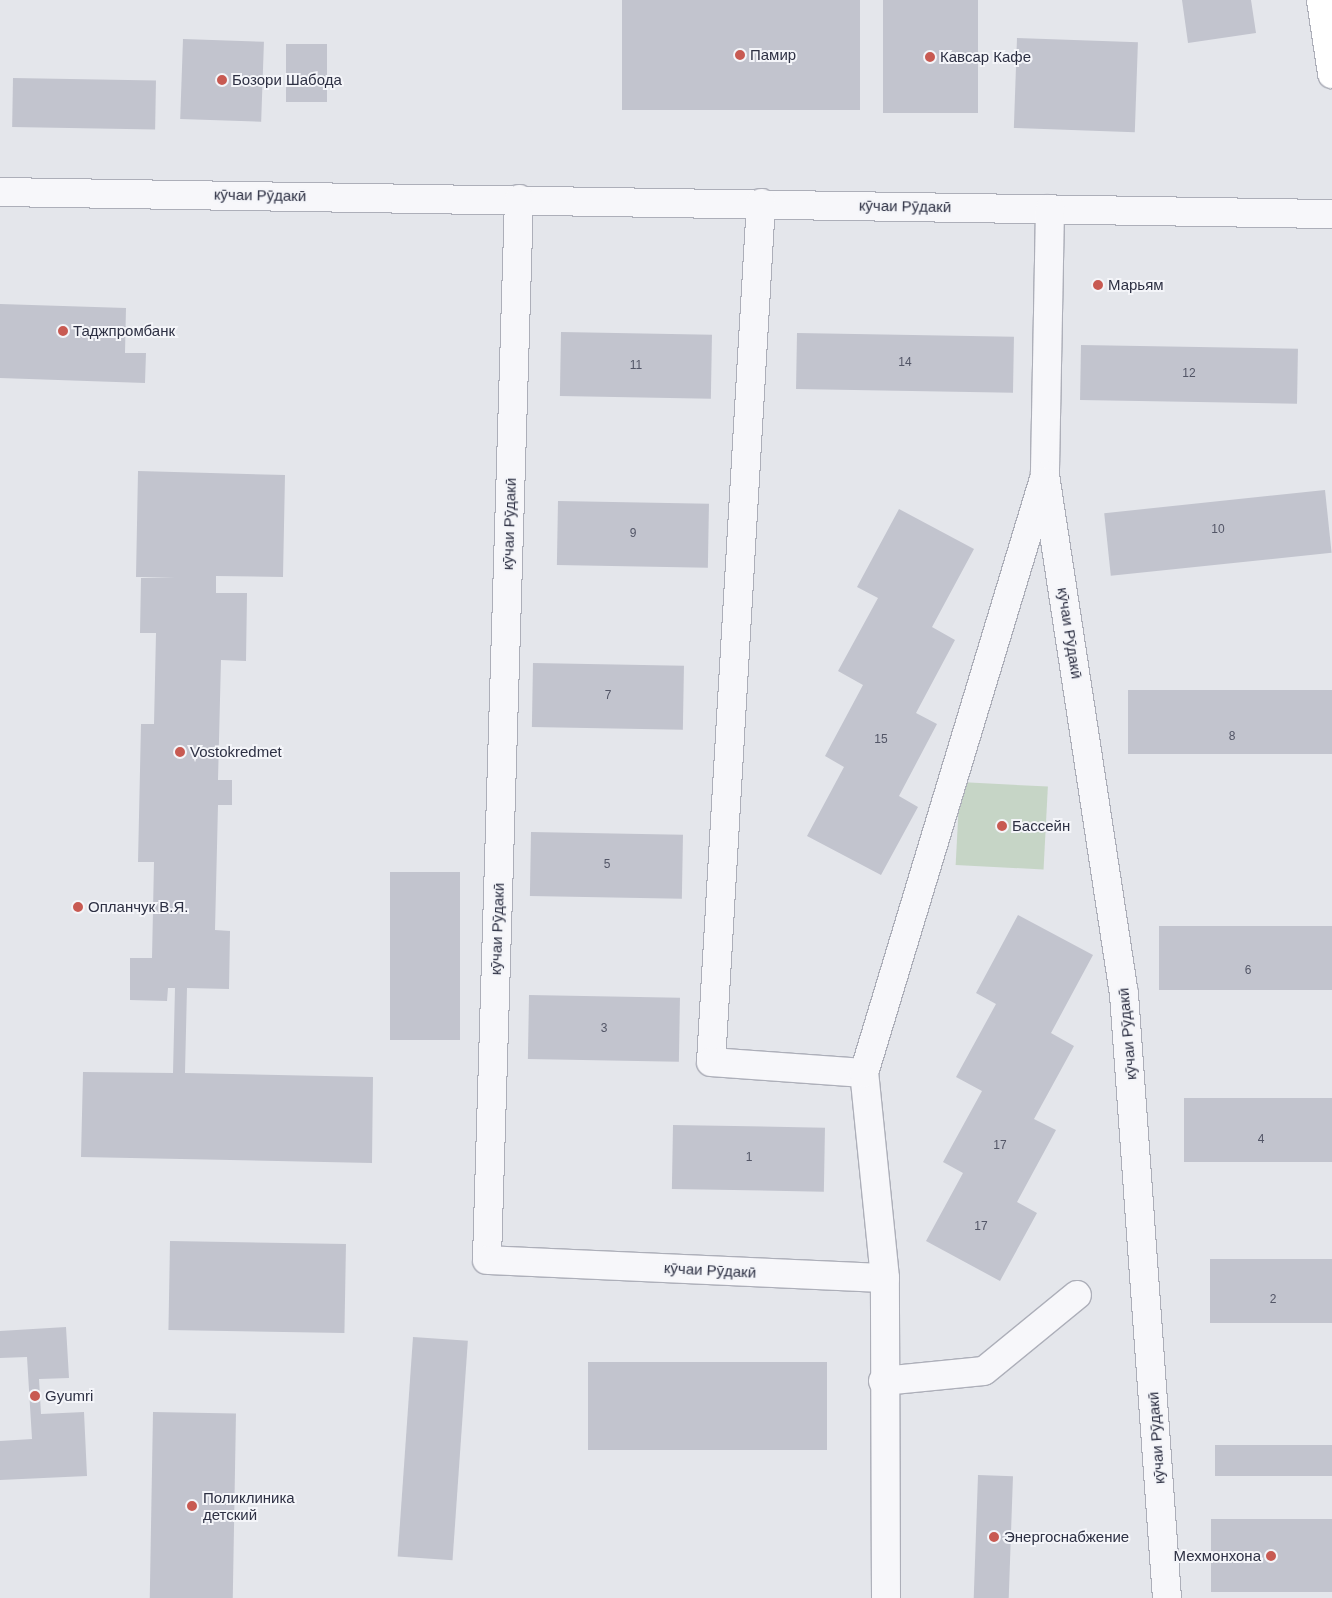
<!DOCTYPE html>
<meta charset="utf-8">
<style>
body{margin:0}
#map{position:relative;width:1332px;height:1598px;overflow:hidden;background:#e4e6eb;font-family:Arial,sans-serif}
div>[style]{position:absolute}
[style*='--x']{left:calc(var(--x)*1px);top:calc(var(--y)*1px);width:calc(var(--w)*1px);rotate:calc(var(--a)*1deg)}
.green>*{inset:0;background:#c6d5c6;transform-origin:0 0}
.building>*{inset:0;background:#c2c4ce;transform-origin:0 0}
.roads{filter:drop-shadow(1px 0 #adafb9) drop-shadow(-1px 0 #adafb9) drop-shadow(0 1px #adafb9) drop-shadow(0 -1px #adafb9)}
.minor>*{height:28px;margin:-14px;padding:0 14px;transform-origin:14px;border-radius:14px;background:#f7f7fa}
.major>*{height:28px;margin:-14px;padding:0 14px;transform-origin:14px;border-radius:14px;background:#fff}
.dots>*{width:14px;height:14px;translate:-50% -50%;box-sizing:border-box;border:2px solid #f4f5f9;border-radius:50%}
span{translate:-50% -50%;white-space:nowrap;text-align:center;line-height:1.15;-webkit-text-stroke:4px #f4f5f9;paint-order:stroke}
.number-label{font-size:12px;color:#525566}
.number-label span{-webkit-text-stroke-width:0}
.poi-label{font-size:15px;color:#2d3043}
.left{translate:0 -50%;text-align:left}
.right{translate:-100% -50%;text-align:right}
.street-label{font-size:15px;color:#2d3043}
</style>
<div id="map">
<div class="green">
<div style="left:960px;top:782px;width:88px;height:83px;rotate:3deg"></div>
</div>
<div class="building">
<div style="left:622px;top:0;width:238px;height:110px"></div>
<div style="left:883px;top:0;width:95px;height:113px"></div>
<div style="clip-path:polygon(1182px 0,1251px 0,1256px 33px,1188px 43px)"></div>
<div style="left:1017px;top:38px;width:121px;height:90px;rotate:2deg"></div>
<div style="left:183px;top:39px;width:81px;height:80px;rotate:2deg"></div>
<div style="left:286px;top:44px;width:41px;height:58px"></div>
<div style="left:13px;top:78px;width:143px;height:49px;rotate:1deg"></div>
<div style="clip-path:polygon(0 304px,126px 308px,125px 353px,146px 353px,145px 383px,0 378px)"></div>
<div style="left:561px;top:332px;width:151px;height:64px;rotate:1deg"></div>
<div style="left:797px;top:333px;width:217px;height:56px;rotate:1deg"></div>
<div style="left:1081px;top:345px;width:217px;height:55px;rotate:1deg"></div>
<div style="clip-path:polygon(138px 471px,285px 475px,283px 577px,216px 576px,216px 593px,247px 593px,246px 661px,221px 660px,218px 780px,232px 780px,232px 805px,218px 805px,215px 930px,230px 931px,229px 989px,187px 988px,185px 1073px,373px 1077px,372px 1163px,81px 1157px,83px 1072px,173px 1073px,175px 988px,168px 988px,167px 1001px,130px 1000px,130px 958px,152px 958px,154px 862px,138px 862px,141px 724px,154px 724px,156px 633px,140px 633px,141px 578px,175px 577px,136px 577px)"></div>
<div style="left:1325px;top:490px;width:63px;height:222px;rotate:84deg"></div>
<div style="left:558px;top:501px;width:151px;height:64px;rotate:1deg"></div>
<div style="clip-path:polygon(899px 509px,974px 549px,932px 627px,955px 640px,916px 713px,937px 724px,899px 796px,918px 807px,881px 875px,807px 836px,844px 767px,825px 756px,863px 685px,838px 671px,878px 598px,857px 587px)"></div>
<div style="left:533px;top:663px;width:151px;height:64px;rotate:1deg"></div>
<div style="left:1332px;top:690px;width:64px;height:204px;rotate:90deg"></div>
<div style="left:531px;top:832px;width:152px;height:64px;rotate:1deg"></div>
<div style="left:390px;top:872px;width:70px;height:168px"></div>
<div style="clip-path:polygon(1018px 915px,1093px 955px,1051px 1033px,1074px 1046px,1034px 1119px,1056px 1130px,1017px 1202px,1037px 1213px,1000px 1281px,926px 1241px,963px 1173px,943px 1162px,982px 1091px,956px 1077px,996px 1004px,976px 993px)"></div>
<div style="left:1332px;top:926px;width:64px;height:173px;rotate:90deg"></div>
<div style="left:529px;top:995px;width:151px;height:64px;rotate:1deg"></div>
<div style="left:1332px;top:1098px;width:64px;height:148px;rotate:90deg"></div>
<div style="left:673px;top:1125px;width:152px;height:64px;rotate:1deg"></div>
<div style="left:170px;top:1241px;width:176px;height:89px;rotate:1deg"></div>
<div style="left:1332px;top:1259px;width:64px;height:122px;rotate:90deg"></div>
<div style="clip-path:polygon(66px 1327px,69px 1378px,39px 1379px,41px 1414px,84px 1412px,87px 1476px,0 1480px,0 1441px,32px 1439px,27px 1357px,0 1358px,0 1331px)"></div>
<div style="left:413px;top:1337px;width:55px;height:220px;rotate:4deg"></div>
<div style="left:588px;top:1362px;width:239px;height:88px"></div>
<div style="left:153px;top:1412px;width:83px;height:186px;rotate:1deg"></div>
<div style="left:1215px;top:1445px;width:117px;height:31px"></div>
<div style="left:978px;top:1475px;width:35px;height:123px;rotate:2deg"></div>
<div style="left:1211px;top:1519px;width:121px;height:73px"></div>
</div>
<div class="roads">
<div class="minor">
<div style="--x:0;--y:192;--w:1332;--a:0.95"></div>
<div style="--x:519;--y:199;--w:1061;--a:91.73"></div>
<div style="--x:487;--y:1260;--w:398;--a:2.6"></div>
<div style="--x:761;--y:203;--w:860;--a:93.33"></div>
<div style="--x:711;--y:1062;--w:153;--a:4.1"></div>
<div style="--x:1050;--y:209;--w:266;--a:91.1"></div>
<div style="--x:1045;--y:475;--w:525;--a:81.35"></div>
<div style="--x:1124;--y:994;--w:606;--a:85.93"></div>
<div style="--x:883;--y:1381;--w:101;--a:-5.7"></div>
<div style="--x:984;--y:1371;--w:120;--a:-39.3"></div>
<div style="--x:886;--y:1598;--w:320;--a:-90.2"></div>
<div style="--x:885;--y:1278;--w:206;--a:-95.8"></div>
<div style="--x:864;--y:1073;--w:618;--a:-73.15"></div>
</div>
<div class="major">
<div style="--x:1321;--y:0;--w:75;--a:81.5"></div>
</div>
</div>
<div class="dots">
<div style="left:740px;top:55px;background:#c85a52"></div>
<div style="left:930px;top:57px;background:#c85a52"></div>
<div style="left:222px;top:80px;background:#c85a52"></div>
<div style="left:1098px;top:285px;background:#c85a52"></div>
<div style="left:63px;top:331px;background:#c85a52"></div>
<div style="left:180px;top:752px;background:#c85a52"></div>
<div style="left:1002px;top:826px;background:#c85a52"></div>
<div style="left:78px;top:907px;background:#c85a52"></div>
<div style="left:35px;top:1396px;background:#c85a52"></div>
<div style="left:192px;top:1506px;background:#c85a52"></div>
<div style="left:994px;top:1537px;background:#c85a52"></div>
<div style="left:1271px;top:1556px;background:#c85a52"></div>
</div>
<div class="number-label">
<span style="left:905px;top:363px">14</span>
<span style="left:636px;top:366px">11</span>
<span style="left:1189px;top:374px">12</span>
<span style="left:1218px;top:530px">10</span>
<span style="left:633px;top:534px">9</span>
<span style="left:608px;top:696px">7</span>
<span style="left:1232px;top:737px">8</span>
<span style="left:881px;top:740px">15</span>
<span style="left:607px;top:865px">5</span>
<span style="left:1248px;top:971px">6</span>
<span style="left:604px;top:1029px">3</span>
<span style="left:1261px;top:1140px">4</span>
<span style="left:1000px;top:1146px">17</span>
<span style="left:749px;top:1158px">1</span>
<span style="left:981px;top:1227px">17</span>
<span style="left:1273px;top:1300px">2</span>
</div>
<div class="poi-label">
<span class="left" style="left:750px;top:55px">Памир</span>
<span class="left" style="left:940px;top:57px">Кавсар Кафе</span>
<span class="left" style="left:232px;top:80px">Бозори Шабода</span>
<span class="left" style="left:1108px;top:285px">Марьям</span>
<span class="left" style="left:73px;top:331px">Таджпромбанк</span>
<span class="left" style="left:190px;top:752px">Vostokredmet</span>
<span class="left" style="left:1012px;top:826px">Бассейн</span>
<span class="left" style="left:88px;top:907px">Опланчук В.Я.</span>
<span class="left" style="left:45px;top:1396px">Gyumri</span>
<span class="left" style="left:203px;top:1506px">Поликлиника<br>детский</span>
<span class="left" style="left:1004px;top:1537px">Энергоснабжение</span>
<span class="right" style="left:1261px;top:1556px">Мехмонхона</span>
</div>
<div class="street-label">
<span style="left:260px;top:195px;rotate:1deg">кӯчаи Рӯдакӣ</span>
<span style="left:905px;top:206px;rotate:1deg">кӯчаи Рӯдакӣ</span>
<span style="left:509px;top:524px;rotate:-88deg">кӯчаи Рӯдакӣ</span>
<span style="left:1070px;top:633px;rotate:81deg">кӯчаи Рӯдакӣ</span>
<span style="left:497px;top:929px;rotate:-88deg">кӯчаи Рӯдакӣ</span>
<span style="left:1127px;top:1034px;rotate:-95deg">кӯчаи Рӯдакӣ</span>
<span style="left:710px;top:1270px;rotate:3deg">кӯчаи Рӯдакӣ</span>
<span style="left:1156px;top:1438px;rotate:-94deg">кӯчаи Рӯдакӣ</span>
</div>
</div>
